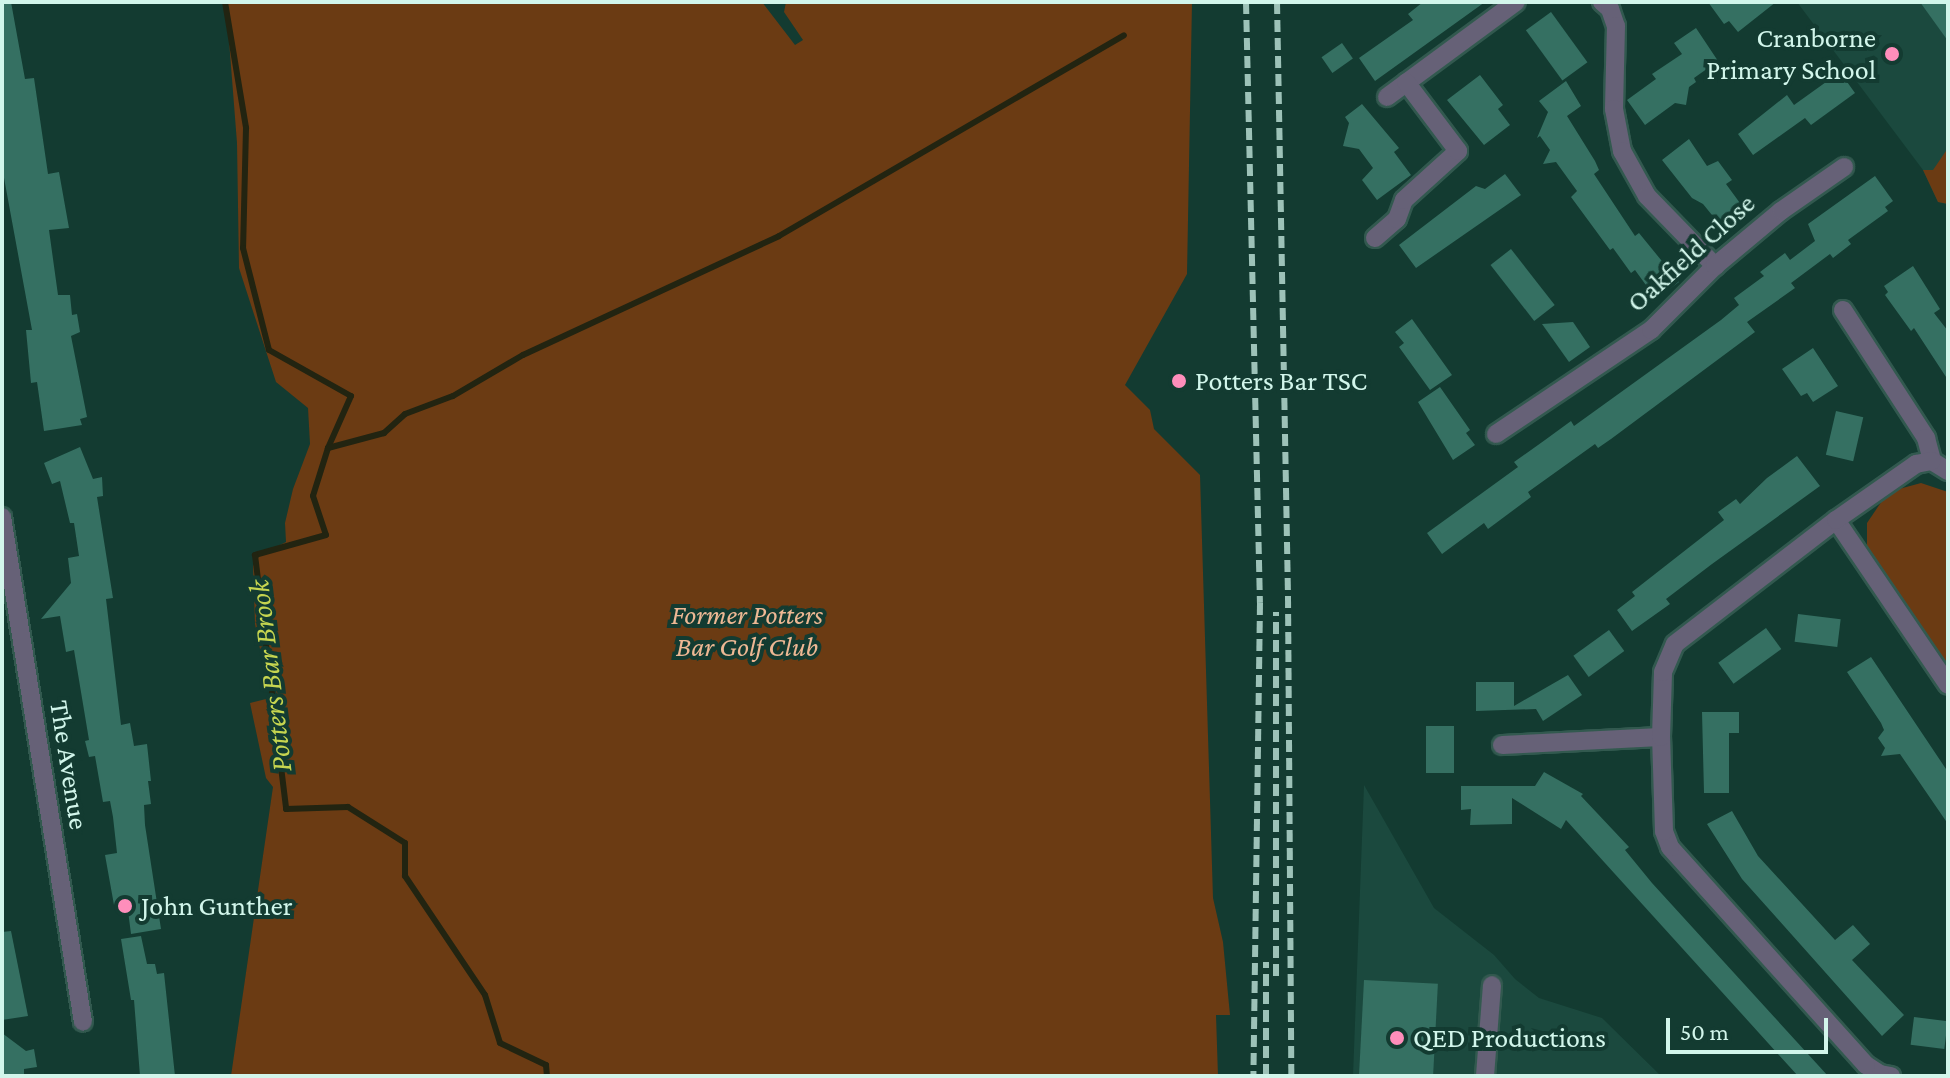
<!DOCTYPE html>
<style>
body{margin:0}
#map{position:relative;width:1950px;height:1078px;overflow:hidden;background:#133b31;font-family:"Crimson Pro",serif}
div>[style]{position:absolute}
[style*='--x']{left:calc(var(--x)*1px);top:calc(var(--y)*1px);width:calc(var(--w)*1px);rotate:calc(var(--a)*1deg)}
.built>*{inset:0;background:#1b493e}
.green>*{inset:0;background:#6b3b13}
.stream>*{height:6px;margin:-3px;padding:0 3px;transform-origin:3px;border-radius:3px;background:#222411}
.building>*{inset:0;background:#357062;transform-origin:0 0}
.roads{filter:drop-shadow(2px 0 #32594f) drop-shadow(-2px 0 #32594f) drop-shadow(0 2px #32594f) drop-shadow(0 -2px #32594f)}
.minor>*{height:18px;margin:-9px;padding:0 9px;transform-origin:9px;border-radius:9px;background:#666177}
.rail>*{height:6px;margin-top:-3px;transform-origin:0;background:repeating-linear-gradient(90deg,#9dc2b8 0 12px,transparent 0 18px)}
.dots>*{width:22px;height:22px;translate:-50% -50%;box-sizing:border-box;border:4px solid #133b31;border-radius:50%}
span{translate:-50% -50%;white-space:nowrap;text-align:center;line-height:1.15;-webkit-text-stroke:8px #133b31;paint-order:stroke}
.poi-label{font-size:28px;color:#d2f6eb}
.right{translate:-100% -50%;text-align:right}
.left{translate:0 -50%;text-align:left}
.street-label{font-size:28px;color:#d2f6eb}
.park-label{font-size:28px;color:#eeb894;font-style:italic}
.water-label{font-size:30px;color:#c6d550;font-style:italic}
.frame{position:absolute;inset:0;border:4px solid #d2f6eb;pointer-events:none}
.scale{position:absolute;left:1666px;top:1018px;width:162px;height:36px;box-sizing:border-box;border:4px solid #d2f6eb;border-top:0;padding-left:10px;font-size:24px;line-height:28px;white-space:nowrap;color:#d2f6eb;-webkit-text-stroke:6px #133b31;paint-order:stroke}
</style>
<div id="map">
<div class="built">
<div style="clip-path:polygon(1797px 2px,1948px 2px,1948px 204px,1938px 202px,1923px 170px)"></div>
<div style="clip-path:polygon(1364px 785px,1434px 908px,1494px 955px,1515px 979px,1539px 998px,1602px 1018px,1661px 1076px,1353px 1076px)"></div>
</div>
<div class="green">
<div style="clip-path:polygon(226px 2px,762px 2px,795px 45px,803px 40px,784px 12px,786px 2px,1192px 2px,1187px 274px,1125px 385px,1150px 410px,1154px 429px,1200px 475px,1213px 898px,1223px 942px,1230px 1015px,1216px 1015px,1218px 1076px,231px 1076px,273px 787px,266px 778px,250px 703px,278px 696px,262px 659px,255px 624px,253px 566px,260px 555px,286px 542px,285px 523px,293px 489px,310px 444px,308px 408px,276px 382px,239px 268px,237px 143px)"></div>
<div style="clip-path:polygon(1948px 148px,1948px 204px,1938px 202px,1923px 170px,1933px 170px)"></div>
<div style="clip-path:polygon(1921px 483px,1948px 492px,1948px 675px,1867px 550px,1867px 523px,1888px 492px)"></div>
</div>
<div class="stream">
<div style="--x:225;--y:2;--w:128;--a:80.5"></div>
<div style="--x:246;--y:128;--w:120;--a:91.4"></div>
<div style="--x:243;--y:248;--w:105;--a:75.7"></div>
<div style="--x:269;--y:350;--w:94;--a:29.3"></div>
<div style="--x:351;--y:396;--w:57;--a:113.9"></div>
<div style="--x:328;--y:448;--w:50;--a:107.4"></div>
<div style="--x:313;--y:496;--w:41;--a:71.6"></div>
<div style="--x:326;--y:535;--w:74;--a:164.3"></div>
<div style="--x:255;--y:555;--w:256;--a:83"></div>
<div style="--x:286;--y:809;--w:62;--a:-1.8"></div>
<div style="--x:348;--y:807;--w:67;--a:32.3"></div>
<div style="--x:405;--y:843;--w:33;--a:90"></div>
<div style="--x:405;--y:876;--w:143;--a:56.1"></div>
<div style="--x:485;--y:995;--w:50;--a:72.6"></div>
<div style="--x:500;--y:1043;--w:51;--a:25.6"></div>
<div style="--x:546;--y:1065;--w:11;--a:85"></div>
<div style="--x:328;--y:448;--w:58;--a:-15"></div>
<div style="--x:384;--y:433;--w:28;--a:-42"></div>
<div style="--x:405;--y:414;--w:51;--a:-20.6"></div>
<div style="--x:453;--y:396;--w:81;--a:-30.4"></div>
<div style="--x:523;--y:355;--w:282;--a:-24.9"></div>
<div style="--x:779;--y:236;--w:399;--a:-30.2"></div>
</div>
<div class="building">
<div style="clip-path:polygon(11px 2px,25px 79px,34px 78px,48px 174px,59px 172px,69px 228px,49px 230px,58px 295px,70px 295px,72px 315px,77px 314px,80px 332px,71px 336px,87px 417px,80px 419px,82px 425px,44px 431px,37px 382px,31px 383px,26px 330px,32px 330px,2px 167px,2px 3px)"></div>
<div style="clip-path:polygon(1423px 2px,1485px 2px,1375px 81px,1359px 58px,1413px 20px,1408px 14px)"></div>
<div style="clip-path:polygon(1708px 2px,1776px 2px,1738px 32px,1729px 21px,1724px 24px)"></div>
<div style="clip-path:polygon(1920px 2px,1948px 2px,1948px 41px)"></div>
<div style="left:1551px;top:12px;width:62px;height:31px;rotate:54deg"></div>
<div style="clip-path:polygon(1696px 28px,1718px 61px,1694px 78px,1696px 82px,1689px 87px,1686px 105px,1675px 103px,1645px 125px,1627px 100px,1656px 79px,1652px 74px,1682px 54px,1674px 43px)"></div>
<div style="left:1342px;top:43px;width:19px;height:25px;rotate:55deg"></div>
<div style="clip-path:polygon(1840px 72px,1855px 93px,1811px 125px,1805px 118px,1753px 155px,1738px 134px,1787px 95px,1794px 105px)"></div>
<div style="clip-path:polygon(1480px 75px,1503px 105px,1498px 109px,1510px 125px,1484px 145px,1447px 100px)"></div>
<div style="clip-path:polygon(1566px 81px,1581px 106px,1567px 116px,1595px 161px,1599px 170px,1594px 174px,1635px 236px,1639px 233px,1679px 282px,1656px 299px,1635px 270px,1631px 273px,1613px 248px,1610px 250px,1571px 197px,1577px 191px,1556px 162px,1543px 164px,1550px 150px,1540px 136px,1537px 138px,1548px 112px,1539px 101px)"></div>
<div style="clip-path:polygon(1362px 104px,1399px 148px,1394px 152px,1411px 175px,1377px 200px,1362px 180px,1373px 168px,1359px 149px,1343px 146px,1349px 123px,1345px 117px)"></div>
<div style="clip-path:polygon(1689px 139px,1707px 166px,1718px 161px,1732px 180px,1726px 184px,1748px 214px,1725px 231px,1703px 204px,1692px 198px,1662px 160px)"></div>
<div style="clip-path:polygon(1505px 174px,1521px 195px,1416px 268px,1399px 245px,1476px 186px,1485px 189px)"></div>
<div style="clip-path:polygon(1875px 176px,1893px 201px,1885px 207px,1888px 211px,1848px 240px,1851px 244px,1833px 258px,1830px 254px,1791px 283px,1795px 288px,1747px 322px,1755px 332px,1611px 439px,1598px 448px,1595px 444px,1528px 492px,1531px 497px,1488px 529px,1484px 523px,1442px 554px,1427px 533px,1518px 467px,1514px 462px,1545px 440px,1571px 421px,1574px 426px,1721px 320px,1739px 305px,1734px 298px,1764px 276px,1760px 272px,1785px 253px,1790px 260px,1815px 241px,1808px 224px)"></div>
<div style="left:1511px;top:249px;width:71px;height:26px;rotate:52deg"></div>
<div style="clip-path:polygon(1913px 266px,1940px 309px,1934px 313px,1948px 331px,1948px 380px,1914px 328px,1911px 331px,1885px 295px,1888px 292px,1884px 286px)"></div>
<div style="clip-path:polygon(1412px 319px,1452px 375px,1430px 390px,1399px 347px,1404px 343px,1395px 332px)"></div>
<div style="clip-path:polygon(1573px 322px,1590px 347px,1569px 362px,1542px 324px)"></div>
<div style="clip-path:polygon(1813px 348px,1838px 386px,1813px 402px,1807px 393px,1801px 396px,1782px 369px)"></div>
<div style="clip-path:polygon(1440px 387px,1470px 430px,1466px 433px,1475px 445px,1453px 460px,1418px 402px)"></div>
<div style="left:1836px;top:411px;width:28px;height:45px;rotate:13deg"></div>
<div style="clip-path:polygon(80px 447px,93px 479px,102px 477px,103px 496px,97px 497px,113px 598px,106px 599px,121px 725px,130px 723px,134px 746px,147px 744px,151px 781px,148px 781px,151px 804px,144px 805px,145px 825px,161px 929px,131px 934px,127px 903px,114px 905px,105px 855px,117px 853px,113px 817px,110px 801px,103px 802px,95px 756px,89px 757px,85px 741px,89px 740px,74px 650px,66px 652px,60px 616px,41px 619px,71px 583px,68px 558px,79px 556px,74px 523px,70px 523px,60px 481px,52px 484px,44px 463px)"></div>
<div style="clip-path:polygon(1797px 456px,1820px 486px,1712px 564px,1666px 599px,1670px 604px,1632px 631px,1617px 610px,1635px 596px,1632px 592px,1724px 520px,1718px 512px,1736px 499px,1740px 504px,1767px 478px)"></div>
<div style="left:1798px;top:614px;width:43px;height:28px;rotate:7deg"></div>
<div style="left:1766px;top:628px;width:26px;height:59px;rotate:54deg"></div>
<div style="left:1609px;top:630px;width:26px;height:44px;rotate:54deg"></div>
<div style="clip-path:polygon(1871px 657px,1948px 772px,1948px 824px,1900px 754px,1881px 756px,1885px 748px,1878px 738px,1884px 730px,1881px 723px,1847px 672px)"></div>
<div style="clip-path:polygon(1568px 675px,1582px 695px,1543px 721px,1536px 709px,1476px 711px,1476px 682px,1514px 682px,1514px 706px)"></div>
<div style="clip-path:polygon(1702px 712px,1739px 712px,1739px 733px,1729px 733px,1729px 793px,1704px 793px)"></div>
<div style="left:1454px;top:726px;width:47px;height:28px;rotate:90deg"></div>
<div style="clip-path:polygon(1544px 772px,1583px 794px,1581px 796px,1629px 847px,1625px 850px,1652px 883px,1828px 1076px,1798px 1076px,1566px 820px,1561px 829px,1512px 798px,1512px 824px,1470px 825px,1471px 809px,1461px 810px,1461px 786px,1535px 786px)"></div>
<div style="clip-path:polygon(1732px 811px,1758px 856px,1835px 940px,1853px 925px,1870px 944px,1852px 960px,1904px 1015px,1882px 1036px,1742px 879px,1707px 824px)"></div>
<div style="clip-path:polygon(11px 931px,28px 1016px,2px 1020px,2px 932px)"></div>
<div style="clip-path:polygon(141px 936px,147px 964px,155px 964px,157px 974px,164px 973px,175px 1076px,140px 1076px,134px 1000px,131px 1000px,121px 939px)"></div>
<div style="left:1364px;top:980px;width:74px;height:96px;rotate:3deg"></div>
<div style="left:1914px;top:1017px;width:34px;height:28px;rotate:7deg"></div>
<div style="clip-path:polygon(2px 1033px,26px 1051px,34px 1049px,37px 1067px,24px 1069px,24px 1074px,6px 1076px,2px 1073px)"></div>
</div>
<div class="roads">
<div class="minor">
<div style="--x:1602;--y:2;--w:11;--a:41"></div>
<div style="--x:1610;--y:9;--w:18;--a:71"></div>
<div style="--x:1616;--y:26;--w:83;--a:91.4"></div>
<div style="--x:1614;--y:109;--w:43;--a:79.2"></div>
<div style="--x:1622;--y:151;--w:51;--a:60.9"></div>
<div style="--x:1647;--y:196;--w:98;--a:45.8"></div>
<div style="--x:1387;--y:97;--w:160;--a:-36.4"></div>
<div style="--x:1375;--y:238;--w:29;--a:-41"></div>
<div style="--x:1397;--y:219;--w:20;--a:-70"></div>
<div style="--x:1404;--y:200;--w:73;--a:-42.2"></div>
<div style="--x:1458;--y:151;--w:86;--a:-127"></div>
<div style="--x:1843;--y:310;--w:153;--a:57"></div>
<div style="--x:1926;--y:438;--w:24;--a:75"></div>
<div style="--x:1932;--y:461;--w:19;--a:32"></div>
<div style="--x:1496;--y:434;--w:187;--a:-33.9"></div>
<div style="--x:1651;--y:330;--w:91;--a:-45"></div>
<div style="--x:1715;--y:266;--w:86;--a:-39.8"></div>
<div style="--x:1781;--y:211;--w:77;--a:-34.9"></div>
<div style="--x:2;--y:517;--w:511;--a:80.89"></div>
<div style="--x:1836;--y:520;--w:199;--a:55.8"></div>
<div style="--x:1502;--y:745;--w:159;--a:-2.9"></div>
<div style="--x:1485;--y:1076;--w:91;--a:-85.6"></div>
<div style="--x:1891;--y:1076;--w:11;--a:-170"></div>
<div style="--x:1880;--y:1074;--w:17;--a:-147"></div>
<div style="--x:1866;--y:1065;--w:293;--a:-132"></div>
<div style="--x:1670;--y:847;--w:17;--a:-111"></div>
<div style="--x:1664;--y:831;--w:94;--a:-91.8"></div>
<div style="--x:1661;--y:737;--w:65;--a:-88.2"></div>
<div style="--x:1663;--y:672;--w:30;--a:-67"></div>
<div style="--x:1675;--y:644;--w:203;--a:-37.6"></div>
<div style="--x:1836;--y:520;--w:98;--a:-35"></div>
<div style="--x:1916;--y:464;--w:16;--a:-11"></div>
</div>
</div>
<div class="rail">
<div style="--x:1246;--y:2;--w:601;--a:88.67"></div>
<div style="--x:1260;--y:603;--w:473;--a:90.8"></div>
<div style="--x:1277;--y:2;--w:594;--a:88.94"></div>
<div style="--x:1288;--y:596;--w:480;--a:89.6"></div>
<div style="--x:1276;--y:976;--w:364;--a:-90"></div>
<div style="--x:1266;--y:1076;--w:114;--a:-90"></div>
</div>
<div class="dots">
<div style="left:1892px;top:54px;background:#fe8ebb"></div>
<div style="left:1179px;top:381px;background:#fe8ebb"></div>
<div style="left:125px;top:906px;background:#fe8ebb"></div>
<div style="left:1397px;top:1038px;background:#fe8ebb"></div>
</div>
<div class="poi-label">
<span class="right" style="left:1876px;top:54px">Cranborne<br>Primary School</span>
<span class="left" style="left:1195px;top:381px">Potters Bar TSC</span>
<span class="left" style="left:141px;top:906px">John Gunther</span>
<span class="left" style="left:1413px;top:1038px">QED Productions</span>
</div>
<div class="street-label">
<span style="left:1691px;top:253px;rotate:-42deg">Oakfield Close</span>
<span style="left:69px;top:765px;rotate:81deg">The Avenue</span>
</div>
<div class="park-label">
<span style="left:747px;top:631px">Former Potters<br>Bar Golf Club</span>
</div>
<div class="water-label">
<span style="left:270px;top:676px;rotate:-97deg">Potters Bar Brook</span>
</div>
<div class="frame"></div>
<div class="scale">50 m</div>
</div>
